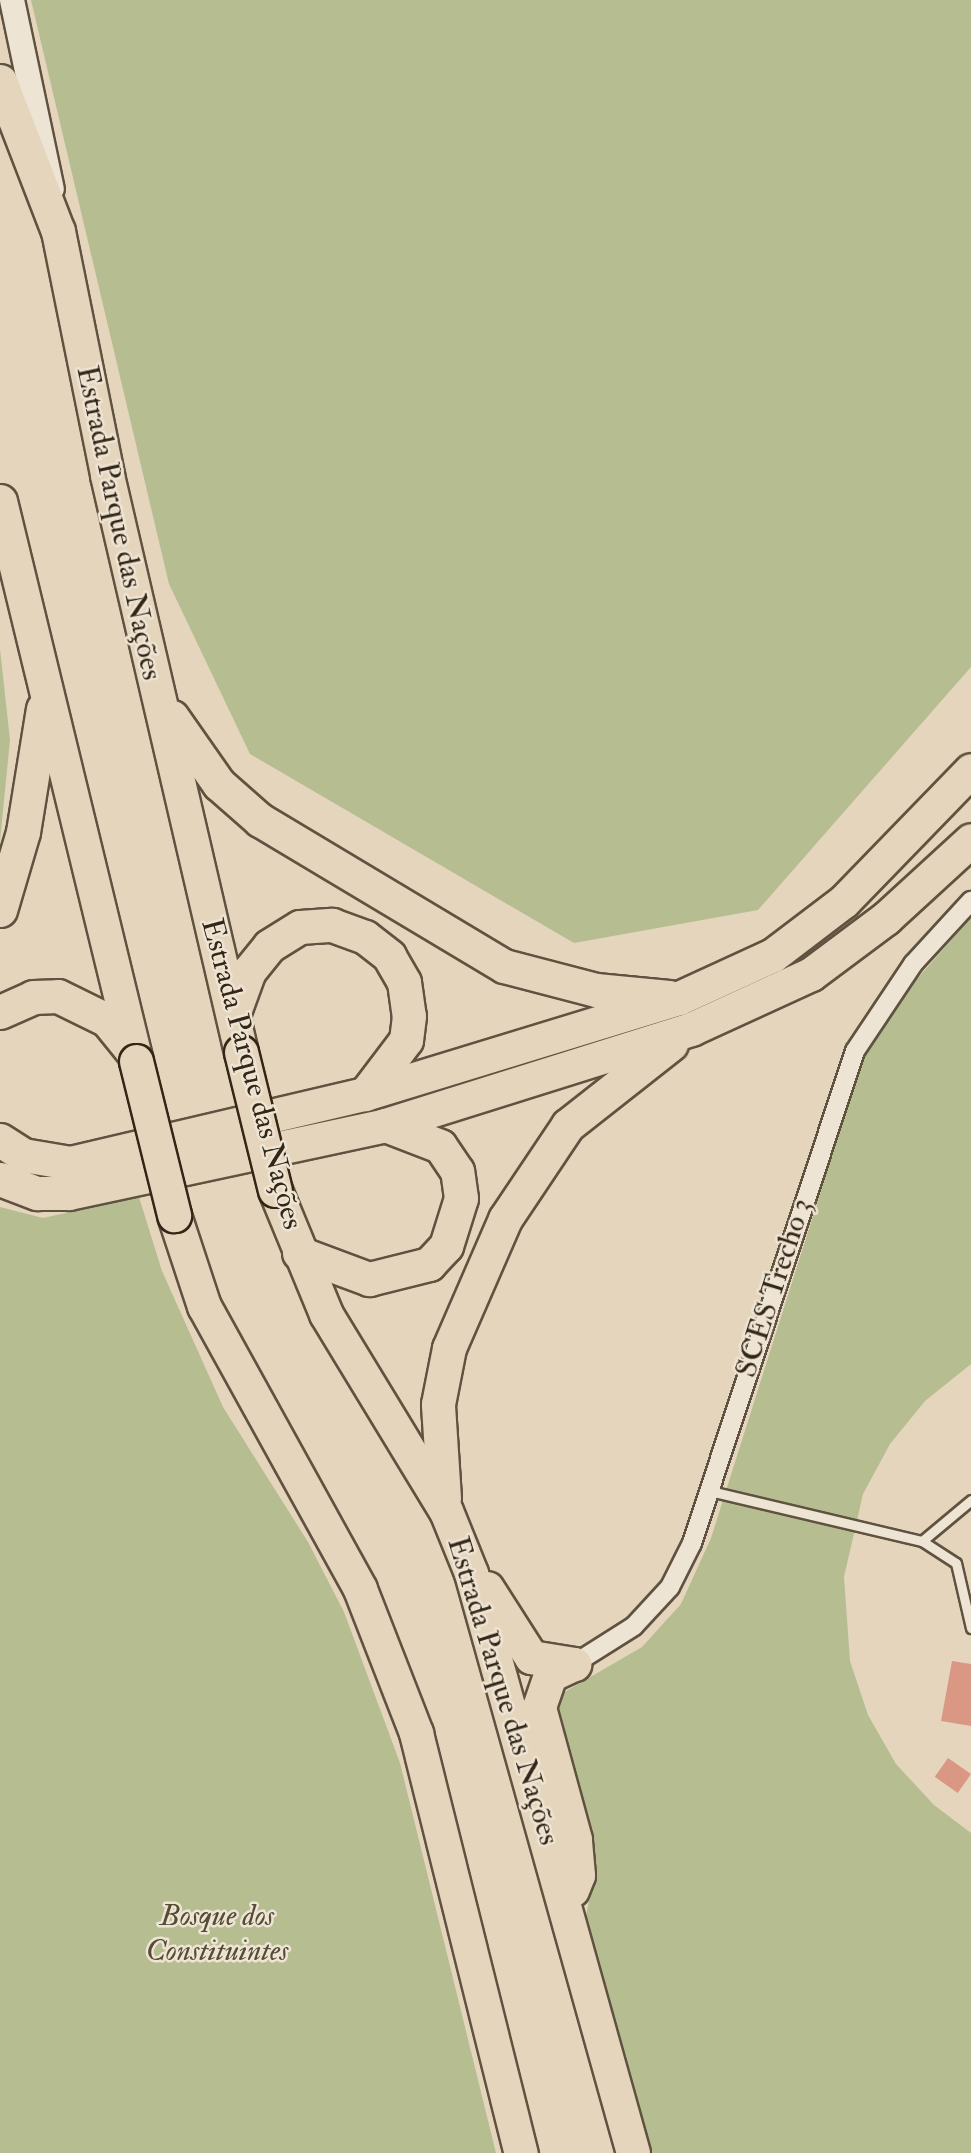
<!DOCTYPE html>
<meta charset="utf-8">
<style>
body{margin:0}
#map{position:relative;width:971px;height:2153px;overflow:hidden;background:#e5d5bd;font-family:"IM FELL Double Pica",serif}
div>[style]{position:absolute}
[style*='--x']{left:calc(var(--x)*1px);top:calc(var(--y)*1px);width:calc(var(--w)*1px);rotate:calc(var(--a)*1deg)}
.green>*{inset:0;background:#b5bd91}
.building>*{inset:0;background:#da9784;transform-origin:0 0}
.roads{filter:drop-shadow(2px 0 #605240) drop-shadow(-2px 0 #605240) drop-shadow(0 2px #605240) drop-shadow(0 -2px #605240)}
.lane>*{height:9px;margin:-4.5px;padding:0 4.5px;transform-origin:4.5px;border-radius:4.5px;background:#eee4d4}
.street>*{height:18px;margin:-9px;padding:0 9px;transform-origin:9px;border-radius:9px;background:#eee4d4}
.secondary>*{height:24px;margin:-12px;padding:0 12px;transform-origin:12px;border-radius:12px;background:#eee4d4}
.highway>*{height:33px;margin:-16.5px;padding:0 16.5px;transform-origin:16.5px;border-radius:16.5px;background:#e5d5bd}
.bridges{filter:drop-shadow(2px 0 #332616) drop-shadow(-2px 0 #332616) drop-shadow(0 2px #332616) drop-shadow(0 -2px #332616)}
.highway-bridge>*{height:33px;margin:-16.5px;padding:0 16.5px;transform-origin:16.5px;border-radius:16.5px;background:#e5d5bd}
span{translate:-50% -50%;white-space:nowrap;text-align:center;line-height:1.15;-webkit-text-stroke:5px #eee4d4;paint-order:stroke}
.street-label{font-size:30px;color:#332616}
.park-label{font-size:30px;color:#544c35;font-style:italic}
</style>
<div id="map">
<div class="green">
<div style="clip-path:polygon(31px 0,971px 0,971px 667px,758px 910px,574px 943px,250px 754px,169px 584px)"></div>
<div style="clip-path:polygon(0 649px,10px 740px,0 841px)"></div>
<div style="clip-path:polygon(971px 918px,971px 1364px,925px 1401px,890px 1444px,863px 1494px,844px 1577px,850px 1661px,868px 1715px,896px 1764px,934px 1805px,971px 1833px,971px 2153px,647px 2153px,586px 1916px,596px 1867px,556px 1697px,642px 1647px,681px 1604px,711px 1538px,864px 1055px,915px 981px)"></div>
<div style="clip-path:polygon(139px 1197px,162px 1271px,223px 1407px,308px 1542px,344px 1612px,400px 1763px,496px 2153px,0 2153px,0 1207px,43px 1218px)"></div>
</div>
<div class="building">
<div style="clip-path:polygon(952px 1661px,971px 1664px,971px 1726px,941px 1721px)"></div>
<div style="left:948px;top:1758px;width:28px;height:23px;rotate:35deg"></div>
</div>
<div class="roads">
<div class="lane">
<div style="--x:710;--y:1491;--w:218;--a:13.3"></div>
<div style="--x:922;--y:1541;--w:40;--a:32.9"></div>
<div style="--x:956;--y:1563;--w:67;--a:77"></div>
<div style="--x:922;--y:1541;--w:64;--a:-39.9"></div>
</div>
<div class="street">
<div style="--x:574;--y:1664;--w:71;--a:-32.3"></div>
<div style="--x:634;--y:1626;--w:53;--a:-47.3"></div>
<div style="--x:670;--y:1587;--w:49;--a:-63.4"></div>
<div style="--x:692;--y:1543;--w:518;--a:-71.67"></div>
<div style="--x:855;--y:1051;--w:105;--a:-56.3"></div>
<div style="--x:913;--y:964;--w:86;--a:-47.4"></div>
</div>
<div class="secondary">
<div style="--x:12;--y:0;--w:193;--a:78.1"></div>
</div>
<div class="highway">
<div style="--x:0;--y:81;--w:161;--a:68.9"></div>
<div style="--x:58;--y:231;--w:249;--a:78.6"></div>
<div style="--x:107;--y:475;--w:592;--a:76.93"></div>
<div style="--x:0;--y:501;--w:576;--a:76.35"></div>
<div style="--x:172;--y:717;--w:82;--a:55"></div>
<div style="--x:219;--y:784;--w:55;--a:41.3"></div>
<div style="--x:260;--y:820;--w:284;--a:30.9"></div>
<div style="--x:504;--y:966;--w:95;--a:14.6"></div>
<div style="--x:596;--y:990;--w:73;--a:5.5"></div>
<div style="--x:0;--y:910;--w:81;--a:-73.6"></div>
<div style="--x:23;--y:832;--w:125;--a:-80.8"></div>
<div style="--x:0;--y:1012;--w:36;--a:-24"></div>
<div style="--x:33;--y:997;--w:25;--a:-2"></div>
<div style="--x:58;--y:996;--w:55;--a:26.1"></div>
<div style="--x:107;--y:1020;--w:38;--a:51"></div>
<div style="--x:234;--y:1012;--w:44;--a:-69.9"></div>
<div style="--x:249;--y:971;--w:32;--a:-51"></div>
<div style="--x:269;--y:946;--w:36;--a:-32"></div>
<div style="--x:300;--y:927;--w:32;--a:-4"></div>
<div style="--x:332;--y:925;--w:35;--a:20"></div>
<div style="--x:365;--y:937;--w:31;--a:38"></div>
<div style="--x:389;--y:956;--w:30;--a:60"></div>
<div style="--x:404;--y:982;--w:34;--a:82"></div>
<div style="--x:409;--y:1016;--w:24;--a:97"></div>
<div style="--x:406;--y:1040;--w:68;--a:127.2"></div>
<div style="--x:0;--y:1140;--w:27;--a:33"></div>
<div style="--x:23;--y:1155;--w:48;--a:9.7"></div>
<div style="--x:70;--y:1163;--w:303;--a:-13.2"></div>
<div style="--x:365;--y:1094;--w:328;--a:-17"></div>
<div style="--x:679;--y:998;--w:103;--a:-24.6"></div>
<div style="--x:773;--y:955;--w:89;--a:-37.3"></div>
<div style="--x:844;--y:901;--w:182;--a:-45.9"></div>
<div style="--x:0;--y:1179;--w:40;--a:21"></div>
<div style="--x:37;--y:1193;--w:32;--a:0"></div>
<div style="--x:69;--y:1193;--w:323;--a:-12.1"></div>
<div style="--x:385;--y:1125;--w:321;--a:-17.4"></div>
<div style="--x:691;--y:1029;--w:132;--a:-24.6"></div>
<div style="--x:811;--y:974;--w:94;--a:-36.7"></div>
<div style="--x:886;--y:918;--w:115;--a:-42.5"></div>
<div style="--x:275;--y:1190;--w:134;--a:67.6"></div>
<div style="--x:326;--y:1314;--w:231;--a:58.7"></div>
<div style="--x:446;--y:1511;--w:67;--a:68"></div>
<div style="--x:471;--y:1573;--w:602;--a:74.39"></div>
<div style="--x:174;--y:1215;--w:96;--a:71.8"></div>
<div style="--x:204;--y:1306;--w:323;--a:61.1"></div>
<div style="--x:360;--y:1589;--w:155;--a:68.7"></div>
<div style="--x:416;--y:1733;--w:433;--a:76"></div>
<div style="--x:299;--y:1253;--w:75;--a:20.4"></div>
<div style="--x:369;--y:1279;--w:62;--a:-14"></div>
<div style="--x:429;--y:1264;--w:25;--a:-47"></div>
<div style="--x:446;--y:1246;--w:50;--a:-72.6"></div>
<div style="--x:461;--y:1198;--w:27;--a:-98"></div>
<div style="--x:457;--y:1171;--w:30;--a:-124"></div>
<div style="--x:440;--y:1146;--w:59;--a:-159.1"></div>
<div style="--x:444;--y:1498;--w:94;--a:-93.7"></div>
<div style="--x:438;--y:1404;--w:57;--a:-78.9"></div>
<div style="--x:449;--y:1348;--w:141;--a:-66.5"></div>
<div style="--x:505;--y:1219;--w:113;--a:-56.2"></div>
<div style="--x:568;--y:1125;--w:131;--a:-38.2"></div>
<div style="--x:487;--y:1588;--w:82;--a:57.5"></div>
<div style="--x:531;--y:1657;--w:44;--a:9.2"></div>
<div style="--x:572;--y:1890;--w:16;--a:-68"></div>
<div style="--x:578;--y:1875;--w:36;--a:-95"></div>
<div style="--x:575;--y:1839;--w:137;--a:-105.3"></div>
<div style="--x:539;--y:1707;--w:34;--a:-71"></div>
<div style="--x:550;--y:1675;--w:26;--a:-25"></div>
</div>
</div>
<div class="bridges">
<div class="highway-bridge">
<div style="--x:241;--y:1052;--w:142;--a:76.2"></div>
<div style="--x:136;--y:1061;--w:159;--a:76.1"></div>
</div>
</div>
<div class="street-label">
<span style="left:119px;top:523px;rotate:78deg">Estrada Parque das Nações</span>
<span style="left:252px;top:1074px;rotate:75deg">Estrada Parque das Nações</span>
<span style="left:774px;top:1288px;rotate:-72deg">SCES Trecho 3</span>
<span style="left:503px;top:1691px;rotate:73deg">Estrada Parque das Nações</span>
</div>
<div class="park-label">
<span style="left:217px;top:1933px">Bosque dos<br>Constituintes</span>
</div>
</div>
